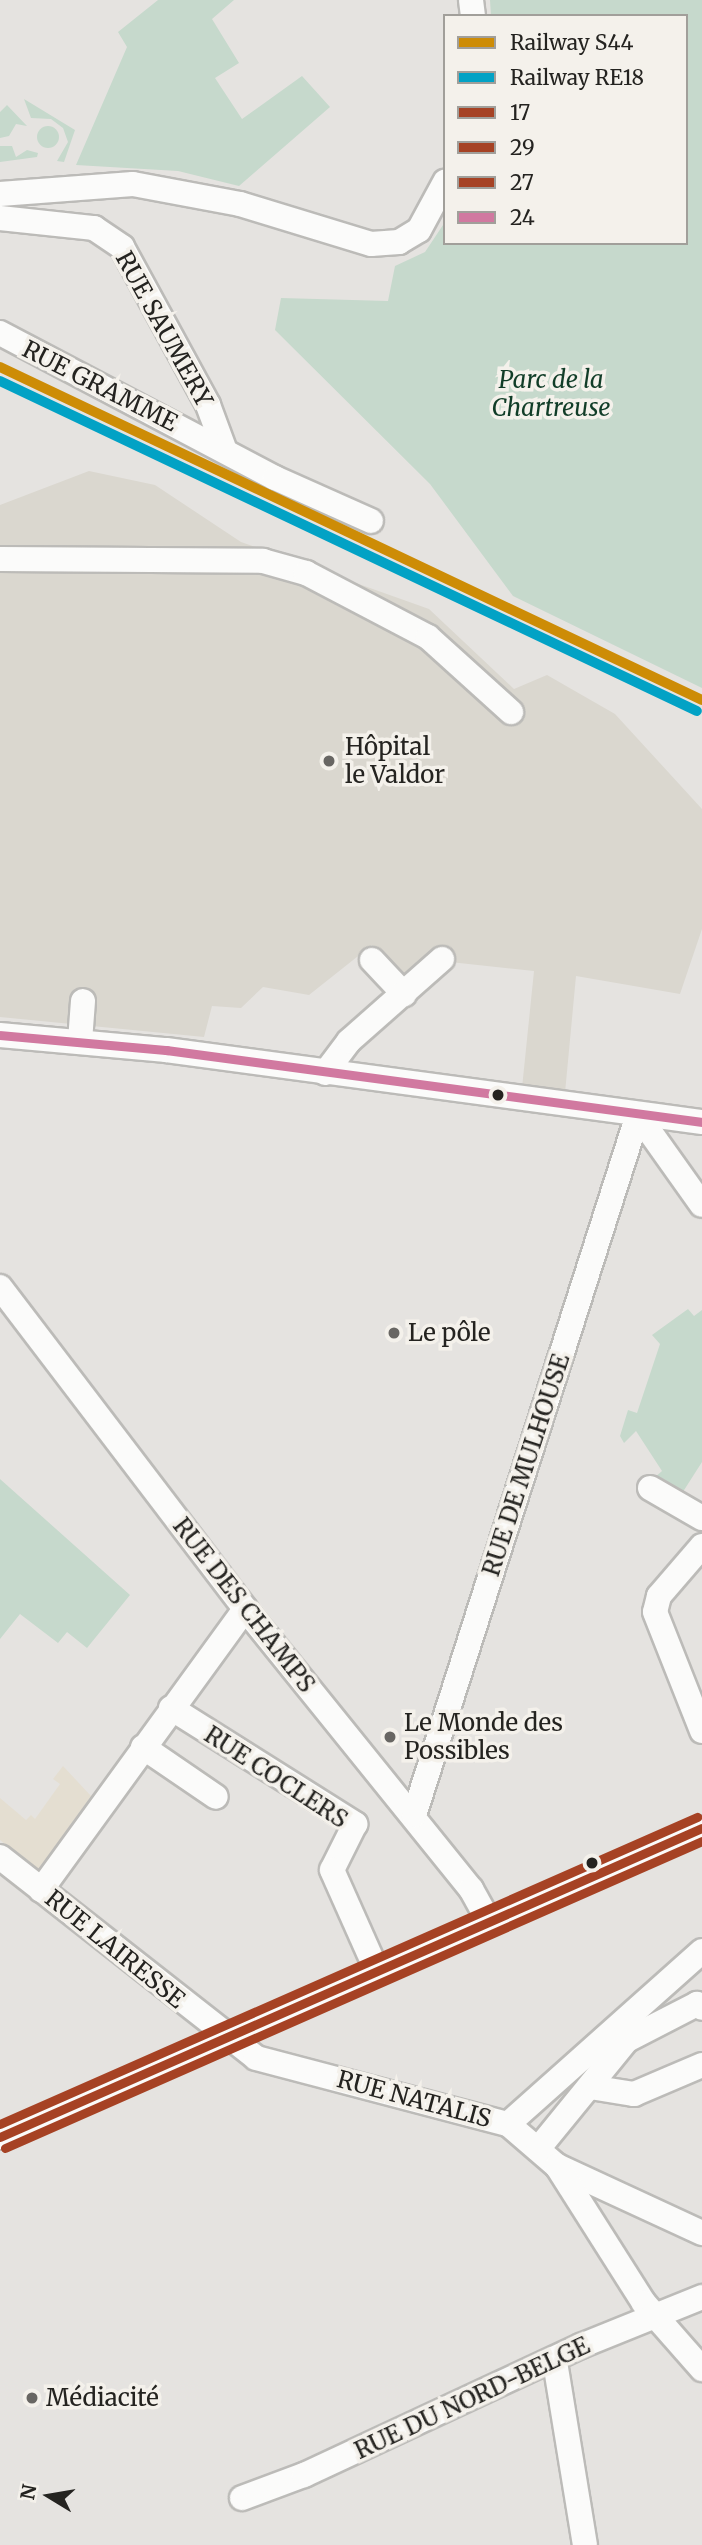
<!DOCTYPE html>
<meta charset="utf-8">
<style>
body{margin:0}
#map{position:relative;width:702px;height:2545px;overflow:hidden;background:#e5e3e0;font-family:Merriweather,serif}
div>[style]{position:absolute}
[style*='--x']{left:calc(var(--x)*1px);top:calc(var(--y)*1px);width:calc(var(--w)*1px);rotate:calc(var(--a)*1deg)}
.built>*{inset:0;background:#dad7cf}
.education>*{inset:0;background:#e4ded1}
.green>*{inset:0;background:#c6d9cc}
.round{border-radius:50%}
.roads{filter:drop-shadow(2px 0 #bcbbb8) drop-shadow(-2px 0 #bcbbb8) drop-shadow(0 2px #bcbbb8) drop-shadow(0 -2px #bcbbb8)}
.minor>*{height:24px;margin:-12px;padding:0 12px;transform-origin:12px;border-radius:12px;background:#fbfbfa}
.bus-1>*{height:9px;margin:-4.5px;padding:0 4.5px;transform-origin:4.5px;border-radius:4.5px;background:#a64224}
.bus-2>*{height:9px;margin:-4.5px;padding:0 4.5px;transform-origin:4.5px;border-radius:4.5px;background:#a64224}
.bus-3>*{height:9px;margin:-4.5px;padding:0 4.5px;transform-origin:4.5px;border-radius:4.5px;background:#a64224}
.bus-4>*{height:9px;margin:-4.5px;padding:0 4.5px;transform-origin:4.5px;border-radius:4.5px;background:#d179a0}
.rail-1>*{height:10px;margin:-5px;padding:0 5px;transform-origin:5px;border-radius:5px;background:#cd8c06}
.rail-2>*{height:10px;margin:-5px;padding:0 5px;transform-origin:5px;border-radius:5px;background:#02a2c5}
.dots>*{width:19px;height:19px;translate:-50% -50%;box-sizing:border-box;border:4px solid #f4f1eb;border-radius:50%}
span{translate:-50% -50%;white-space:nowrap;text-align:center;line-height:1.15;-webkit-text-stroke:7px #f4f1eb;paint-order:stroke}
.street-label{font-size:24px;color:#242320}
.park-label{font-size:24px;color:#113d28;font-style:italic}
.poi-label{font-size:24px;color:#242320}
.left{translate:0 -50%;text-align:left}
.legend{position:absolute;left:443px;top:14px;width:245px;height:231px;box-sizing:border-box;background:#f4f1eb;border:2px solid #a19f9a;margin:0;padding:9px 12px;list-style:none;font-size:21px;color:#242320}
.legend li{display:flex;align-items:center;gap:14px;height:35px}
.legend b{width:35px;border:2px solid #a19f9a}
.north{position:absolute;left:14px;top:2461px;width:70px;height:70px;-webkit-text-stroke:5px #f4f1eb;paint-order:stroke;rotate:281deg;font-size:19px;font-weight:700;line-height:28px;text-align:center;color:#242320}
.north::after{content:'';display:block;margin:auto;width:24px;height:32px;background:#242320;clip-path:polygon(50% 0,100% 100%,50% 72%,0 100%)}
</style>
<div id="map">
<div class="built">
<div style="clip-path:polygon(89px 471px,155px 485px,241px 542px,429px 609px,514px 689px,547px 675px,615px 714px,702px 809px,702px 929px,680px 994px,576px 976px,565px 1093px,522px 1088px,534px 971px,450px 962px,410px 995px,372px 945px,309px 995px,263px 987px,241px 1008px,212px 1006px,204px 1037px,0 1017px,0 505px)"></div>
</div>
<div class="education">
<div style="clip-path:polygon(63px 1766px,91px 1796px,38px 1871px,0 1840px,0 1798px,26px 1820px,31px 1815px,35px 1819px,60px 1784px,53px 1779px)"></div>
</div>
<div class="green">
<div style="clip-path:polygon(158px 0,234px 0,212px 19px,239px 63px,215px 78px,242px 119px,302px 76px,330px 107px,239px 186px,178px 171px,76px 165px,127px 47px,118px 32px)"></div>
<div style="clip-path:polygon(490px 0,702px 0,702px 688px,513px 596px,430px 484px,275px 330px,281px 298px,388px 301px,395px 266px,425px 252px,445px 222px,445px 243px,686px 243px,686px 16px,491px 16px)"></div>
<div style="clip-path:polygon(24px 99px,75px 130px,64px 162px,57px 161px,68px 142px,63px 128px,51px 119px,31px 118px)"></div>
<div style="clip-path:polygon(7px 105px,27px 126px,16px 124px,9px 136px,0 138px,0 112px)"></div>
<div class="round" style="left:37px;top:126px;width:22px;height:22px"></div>
<div style="clip-path:polygon(0 146px,12px 146px,16px 157px,27px 150px,38px 153px,37px 157px,0 162px)"></div>
<div style="clip-path:polygon(688px 1309px,694px 1316px,702px 1310px,702px 1462px,679px 1498px,653px 1479px,662px 1471px,636px 1431px,624px 1443px,620px 1436px,628px 1410px,637px 1413px,660px 1344px,652px 1335px)"></div>
<div style="clip-path:polygon(0 1479px,130px 1595px,87px 1648px,67px 1632px,58px 1643px,20px 1614px,0 1639px)"></div>
</div>
<div class="roads">
<div class="minor">
<div style="--x:471;--y:0;--w:16;--a:83"></div>
<div style="--x:0;--y:194;--w:133;--a:-4.3"></div>
<div style="--x:133;--y:184;--w:109;--a:10.6"></div>
<div style="--x:240;--y:204;--w:137;--a:17"></div>
<div style="--x:371;--y:244;--w:28;--a:-4"></div>
<div style="--x:399;--y:242;--w:23;--a:-31"></div>
<div style="--x:419;--y:230;--w:55;--a:-61.6"></div>
<div style="--x:0;--y:218;--w:95;--a:6.1"></div>
<div style="--x:94;--y:228;--w:34;--a:34"></div>
<div style="--x:122;--y:247;--w:180;--a:61.4"></div>
<div style="--x:208;--y:405;--w:49;--a:69.7"></div>
<div style="--x:0;--y:333;--w:311;--a:27.8"></div>
<div style="--x:275;--y:478;--w:105;--a:24.1"></div>
<div style="--x:0;--y:559;--w:263;--a:0.4"></div>
<div style="--x:263;--y:561;--w:45;--a:15.6"></div>
<div style="--x:306;--y:573;--w:138;--a:27.7"></div>
<div style="--x:428;--y:637;--w:112;--a:42.1"></div>
<div style="--x:372;--y:960;--w:47;--a:46.7"></div>
<div style="--x:0;--y:1035;--w:167;--a:5.2"></div>
<div style="--x:166;--y:1050;--w:541;--a:7.65"></div>
<div style="--x:80;--y:1041;--w:40;--a:-85.7"></div>
<div style="--x:325;--y:1073;--w:40;--a:-53"></div>
<div style="--x:349;--y:1041;--w:124;--a:-41.4"></div>
<div style="--x:638;--y:1115;--w:110;--a:54.6"></div>
<div style="--x:0;--y:1287;--w:405;--a:52.7"></div>
<div style="--x:245;--y:1609;--w:360;--a:51.1"></div>
<div style="--x:471;--y:1889;--w:37;--a:61"></div>
<div style="--x:650;--y:1488;--w:60;--a:30"></div>
<div style="--x:702;--y:1546;--w:66;--a:130.7"></div>
<div style="--x:659;--y:1596;--w:16;--a:104"></div>
<div style="--x:655;--y:1612;--w:128;--a:68.4"></div>
<div style="--x:171;--y:1708;--w:218;--a:32.2"></div>
<div style="--x:355;--y:1824;--w:51;--a:116.6"></div>
<div style="--x:332;--y:1870;--w:111;--a:66"></div>
<div style="--x:143;--y:1747;--w:88;--a:34.4"></div>
<div style="--x:414;--y:1815;--w:735;--a:-72.26"></div>
<div style="--x:0;--y:1857;--w:325;--a:38.1"></div>
<div style="--x:256;--y:2058;--w:260;--a:14.7"></div>
<div style="--x:508;--y:2124;--w:65;--a:40.6"></div>
<div style="--x:557;--y:2166;--w:160;--a:24.8"></div>
<div style="--x:41;--y:1890;--w:347;--a:-54"></div>
<div style="--x:590;--y:2087;--w:45;--a:9"></div>
<div style="--x:634;--y:2094;--w:74;--a:-23.1"></div>
<div style="--x:508;--y:2124;--w:260;--a:-41.7"></div>
<div style="--x:0;--y:2137;--w:767;--a:-23.76"></div>
<div style="--x:538;--y:2149;--w:141;--a:-50.8"></div>
<div style="--x:627;--y:2040;--w:79;--a:-27.2"></div>
<div style="--x:697;--y:2004;--w:6;--a:39"></div>
<div style="--x:557;--y:2166;--w:162;--a:57.6"></div>
<div style="--x:644;--y:2303;--w:88;--a:48.7"></div>
<div style="--x:555;--y:2362;--w:185;--a:80.7"></div>
<div style="--x:242;--y:2498;--w:66;--a:-20.4"></div>
<div style="--x:304;--y:2475;--w:306;--a:-25"></div>
<div style="--x:581;--y:2346;--w:131;--a:-22"></div>
</div>
</div>
<div class="bus-1">
<div style="--x:0;--y:2137;--w:767;--a:-23.76"></div>
</div>
<div class="bus-2">
<div style="--x:5;--y:2148;--w:762;--a:-23.77"></div>
</div>
<div class="bus-3">
<div style="--x:0;--y:2124;--w:762;--a:-23.77"></div>
</div>
<div class="bus-4">
<div style="--x:0;--y:1035;--w:167;--a:5.2"></div>
<div style="--x:166;--y:1050;--w:541;--a:7.65"></div>
</div>
<div class="rail-1">
<div style="--x:0;--y:367;--w:777;--a:25.38"></div>
</div>
<div class="rail-2">
<div style="--x:0;--y:381;--w:771;--a:25.34"></div>
</div>
<div class="dots">
<div style="left:329px;top:761px;background:#686663"></div>
<div style="left:498px;top:1095px;background:#242320"></div>
<div style="left:394px;top:1333px;background:#686663"></div>
<div style="left:390px;top:1737px;background:#686663"></div>
<div style="left:592px;top:1863px;background:#242320"></div>
<div style="left:32px;top:2398px;background:#686663"></div>
</div>
<div class="street-label">
<span style="left:164px;top:329px;rotate:61deg">RUE SAUMERY</span>
<span style="left:100px;top:386px;rotate:27deg">RUE GRAMME</span>
<span style="left:526px;top:1465px;rotate:-72deg">RUE DE MULHOUSE</span>
<span style="left:244px;top:1605px;rotate:52deg">RUE DES CHAMPS</span>
<span style="left:276px;top:1777px;rotate:33deg">RUE COCLERS</span>
<span style="left:115px;top:1949px;rotate:39deg">RUE LAIRESSE</span>
<span style="left:414px;top:2099px;rotate:15deg">RUE NATALIS</span>
<span style="left:472px;top:2398px;rotate:-25deg">RUE DU NORD-BELGE</span>
</div>
<div class="park-label">
<span style="left:551px;top:394px">Parc de la<br>Chartreuse</span>
</div>
<div class="poi-label">
<span class="left" style="left:345px;top:761px">Hôpital<br>le Valdor</span>
<span class="left" style="left:408px;top:1333px">Le pôle</span>
<span class="left" style="left:404px;top:1737px">Le Monde des<br>Possibles</span>
<span class="left" style="left:46px;top:2398px">Médiacité</span>
</div>
<ul class="legend">
<li><b style="height:9px;background:#cd8c06"></b>Railway S44</li>
<li><b style="height:9px;background:#02a2c5"></b>Railway RE18</li>
<li><b style="height:9px;background:#a64224"></b>17</li>
<li><b style="height:9px;background:#a64224"></b>29</li>
<li><b style="height:9px;background:#a64224"></b>27</li>
<li><b style="height:9px;background:#d179a0"></b>24</li>
</ul>
<div class="north">N</div>
</div>
